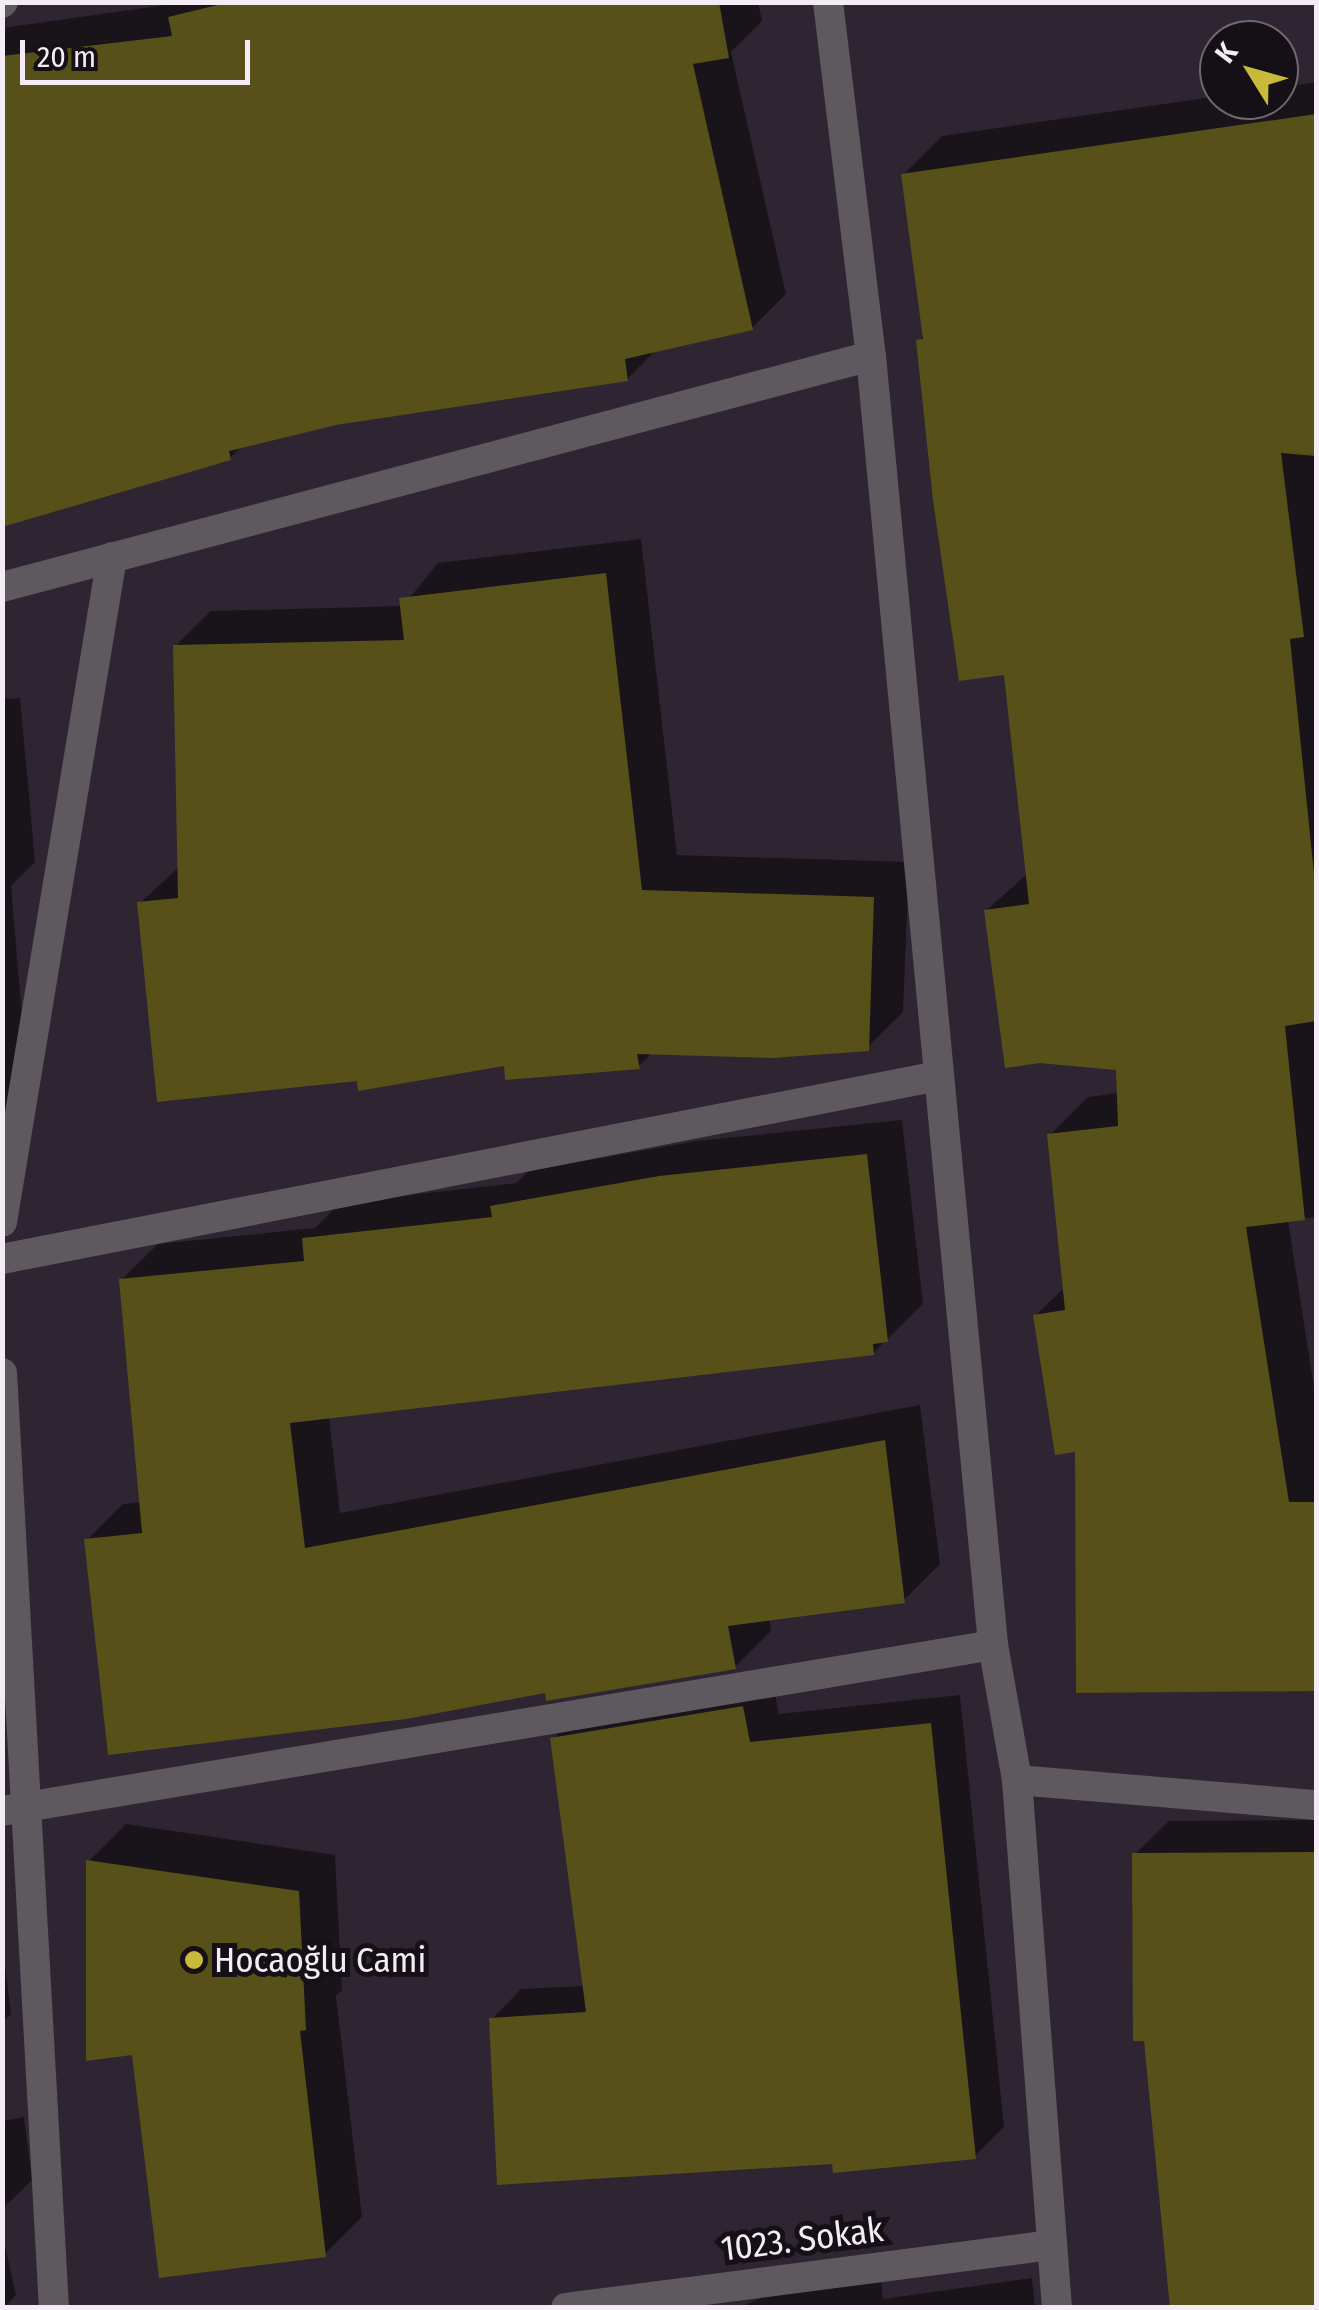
<!DOCTYPE html>
<meta charset="utf-8">
<style>
body{margin:0}
#map{position:relative;width:1319px;height:2310px;overflow:hidden;background:#2f2532;font-family:"Fira Sans Condensed",sans-serif}
div>[style]{position:absolute}
[style*='--x']{left:calc(var(--x)*1px);top:calc(var(--y)*1px);width:calc(var(--w)*1px);rotate:calc(var(--a)*1deg)}
.shadow>*{inset:0;background:#0007}
.building>*{inset:0;background:#575018}
.street>*{height:30px;margin:-15px;padding:0 15px;transform-origin:15px;border-radius:15px;background:#5e595f}
.dots>*{width:28px;height:28px;translate:-50% -50%;box-sizing:border-box;border:5px solid #151016;border-radius:50%}
span{translate:-50% -50%;white-space:nowrap;text-align:center;line-height:1.15;-webkit-text-stroke:10px #151016;paint-order:stroke}
.poi-label{font-size:35px;color:#f3ecf5}
.left{translate:0 -50%;text-align:left}
.street-label{font-size:35px;color:#f3ecf5}
.frame{position:absolute;inset:0;border:5px solid #f3ecf5;pointer-events:none}
.north{position:absolute;left:1199px;top:20px;width:100px;height:100px;box-sizing:border-box;background:#151016;border:2px solid #6e686f;border-radius:50%;rotate:307deg;font-size:28px;font-weight:700;line-height:40px;text-align:center;color:#f3ecf5}
.north::after{content:'';display:block;margin:auto;width:35px;height:45px;background:#c9ba3a;clip-path:polygon(50% 0,100% 100%,50% 72%,0 100%)}
.scale{position:absolute;left:20px;top:40px;width:230px;height:45px;box-sizing:border-box;border:5px solid #f3ecf5;border-top:0;padding-left:12px;font-size:30px;line-height:35px;white-space:nowrap;color:#f3ecf5;-webkit-text-stroke:8px #151016;paint-order:stroke}
</style>
<div id="map">
<div class="shadow">
<div style="clip-path:polygon(186px 2px,758px 2px,762px 21px,731px 52px,786px 294px,752px 328px,656px 350px,627px 379px,336px 423px,242px 445px,230px 458px,2px 525px,2px 28px)"></div>
<div style="clip-path:polygon(1316px 82px,1316px 1217px,1288px 1220px,1316px 1401px,1316px 1688px,1079px 1691px,1078px 1449px,1035px 1316px,1066px 1286px,1050px 1135px,1088px 1097px,1119px 1093px,1118px 1068px,986px 911px,1028px 873px,1006px 673px,919px 341px,925px 334px,904px 174px,942px 136px,1219px 96px,1279px 100px,1279px 88px)"></div>
<div style="clip-path:polygon(641px 539px,677px 855px,909px 862px,903px 1012px,867px 1048px,653px 1052px,639px 1066px,507px 1063px,359px 1078px,140px 903px,179px 867px,175px 646px,211px 611px,403px 606px,438px 563px)"></div>
<div style="clip-path:polygon(20px 698px,35px 862px,11px 886px,30px 1110px,2px 1137px,2px 699px)"></div>
<div style="clip-path:polygon(902px 1120px,923px 1304px,873px 1353px,329px 1416px,340px 1513px,920px 1405px,940px 1564px,904px 1600px,769px 1618px,771px 1631px,735px 1667px,547px 1691px,87px 1540px,123px 1504px,142px 1502px,121px 1280px,158px 1244px,315px 1228px,340px 1203px,516px 1183px,529px 1171px,697px 1141px)"></div>
<div style="clip-path:polygon(772px 1678px,779px 1714px,960px 1695px,1004px 2127px,975px 2156px,834px 2161px,492px 2019px,521px 1989px,585px 1986px,553px 1739px,583px 1709px)"></div>
<div style="clip-path:polygon(1316px 1820px,1316px 2308px,1172px 2308px,1135px 1854px,1169px 1821px)"></div>
<div style="clip-path:polygon(126px 1824px,335px 1855px,342px 1990px,336px 1996px,362px 2217px,325px 2254px,180px 2082px,89px 1861px)"></div>
<div style="clip-path:polygon(2px 1942px,11px 2014px,2px 2023px)"></div>
<div style="clip-path:polygon(24px 2117px,32px 2180px,2px 2209px,2px 2121px)"></div>
<div style="clip-path:polygon(2px 2233px,16px 2295px,4px 2308px,2px 2308px)"></div>
<div style="clip-path:polygon(1032px 2278px,1035px 2308px,738px 2308px,766px 2296px,881px 2282px,883px 2299px)"></div>
</div>
<div class="building">
<div style="clip-path:polygon(230px 2px,719px 2px,729px 58px,693px 64px,753px 330px,625px 359px,628px 381px,336px 425px,229px 451px,231px 460px,2px 527px,2px 56px,172px 36px,168px 17px)"></div>
<div style="clip-path:polygon(1316px 114px,1316px 456px,1281px 453px,1304px 637px,1290px 639px,1316px 893px,1316px 1021px,1285px 1026px,1305px 1220px,1246px 1227px,1289px 1502px,1316px 1502px,1316px 1691px,1076px 1693px,1075px 1452px,1055px 1455px,1033px 1315px,1065px 1310px,1047px 1134px,1118px 1126px,1116px 1070px,1040px 1063px,1005px 1068px,984px 910px,1029px 904px,1004px 675px,959px 681px,933px 500px,916px 340px,923px 339px,901px 174px)"></div>
<div style="clip-path:polygon(606px 573px,642px 890px,874px 897px,869px 1051px,771px 1058px,637px 1054px,640px 1069px,505px 1080px,504px 1066px,358px 1091px,357px 1081px,157px 1102px,137px 902px,178px 898px,173px 645px,404px 640px,399px 598px)"></div>
<div style="clip-path:polygon(867px 1154px,888px 1342px,873px 1344px,874px 1355px,290px 1423px,305px 1548px,885px 1440px,905px 1603px,728px 1626px,736px 1669px,546px 1701px,545px 1693px,406px 1719px,108px 1755px,84px 1539px,142px 1533px,119px 1279px,304px 1261px,302px 1238px,492px 1217px,490px 1206px,659px 1176px)"></div>
<div style="clip-path:polygon(743px 1706px,750px 1742px,931px 1723px,976px 2159px,833px 2173px,832px 2164px,497px 2185px,489px 2018px,586px 2012px,550px 1738px)"></div>
<div style="clip-path:polygon(1316px 1852px,1316px 2308px,1170px 2308px,1144px 2041px,1133px 2041px,1132px 1853px)"></div>
<div style="clip-path:polygon(86px 1860px,299px 1891px,306px 2030px,300px 2031px,326px 2257px,159px 2278px,132px 2055px,86px 2061px)"></div>
</div>
<div class="street">
<div style="--x:828;--y:2;--w:357;--a:83.1"></div>
<div style="--x:871;--y:356;--w:1295;--a:84.59"></div>
<div style="--x:993;--y:1645;--w:137;--a:79.9"></div>
<div style="--x:1017;--y:1780;--w:530;--a:85.67"></div>
<div style="--x:2;--y:3;--w:1;--a:-45"></div>
<div style="--x:2;--y:587;--w:899;--a:-14.89"></div>
<div style="--x:2;--y:1222;--w:674;--a:-80.61"></div>
<div style="--x:2;--y:1259;--w:954;--a:-11.06"></div>
<div style="--x:2;--y:1373;--w:936;--a:86.82"></div>
<div style="--x:1017;--y:1780;--w:300;--a:4.8"></div>
<div style="--x:2;--y:1811;--w:1005;--a:-9.51"></div>
<div style="--x:566;--y:2308;--w:486;--a:-7.4"></div>
</div>
<div class="dots">
<div style="left:194px;top:1960px;background:#c9ba3a"></div>
</div>
<div class="poi-label">
<span class="left" style="left:214px;top:1960px">Hocaoğlu Cami</span>
</div>
<div class="street-label">
<span style="left:802px;top:2239px;rotate:-7deg">1023. Sokak</span>
</div>
<div class="frame"></div>
<div class="north">K</div>
<div class="scale">20 m</div>
</div>
